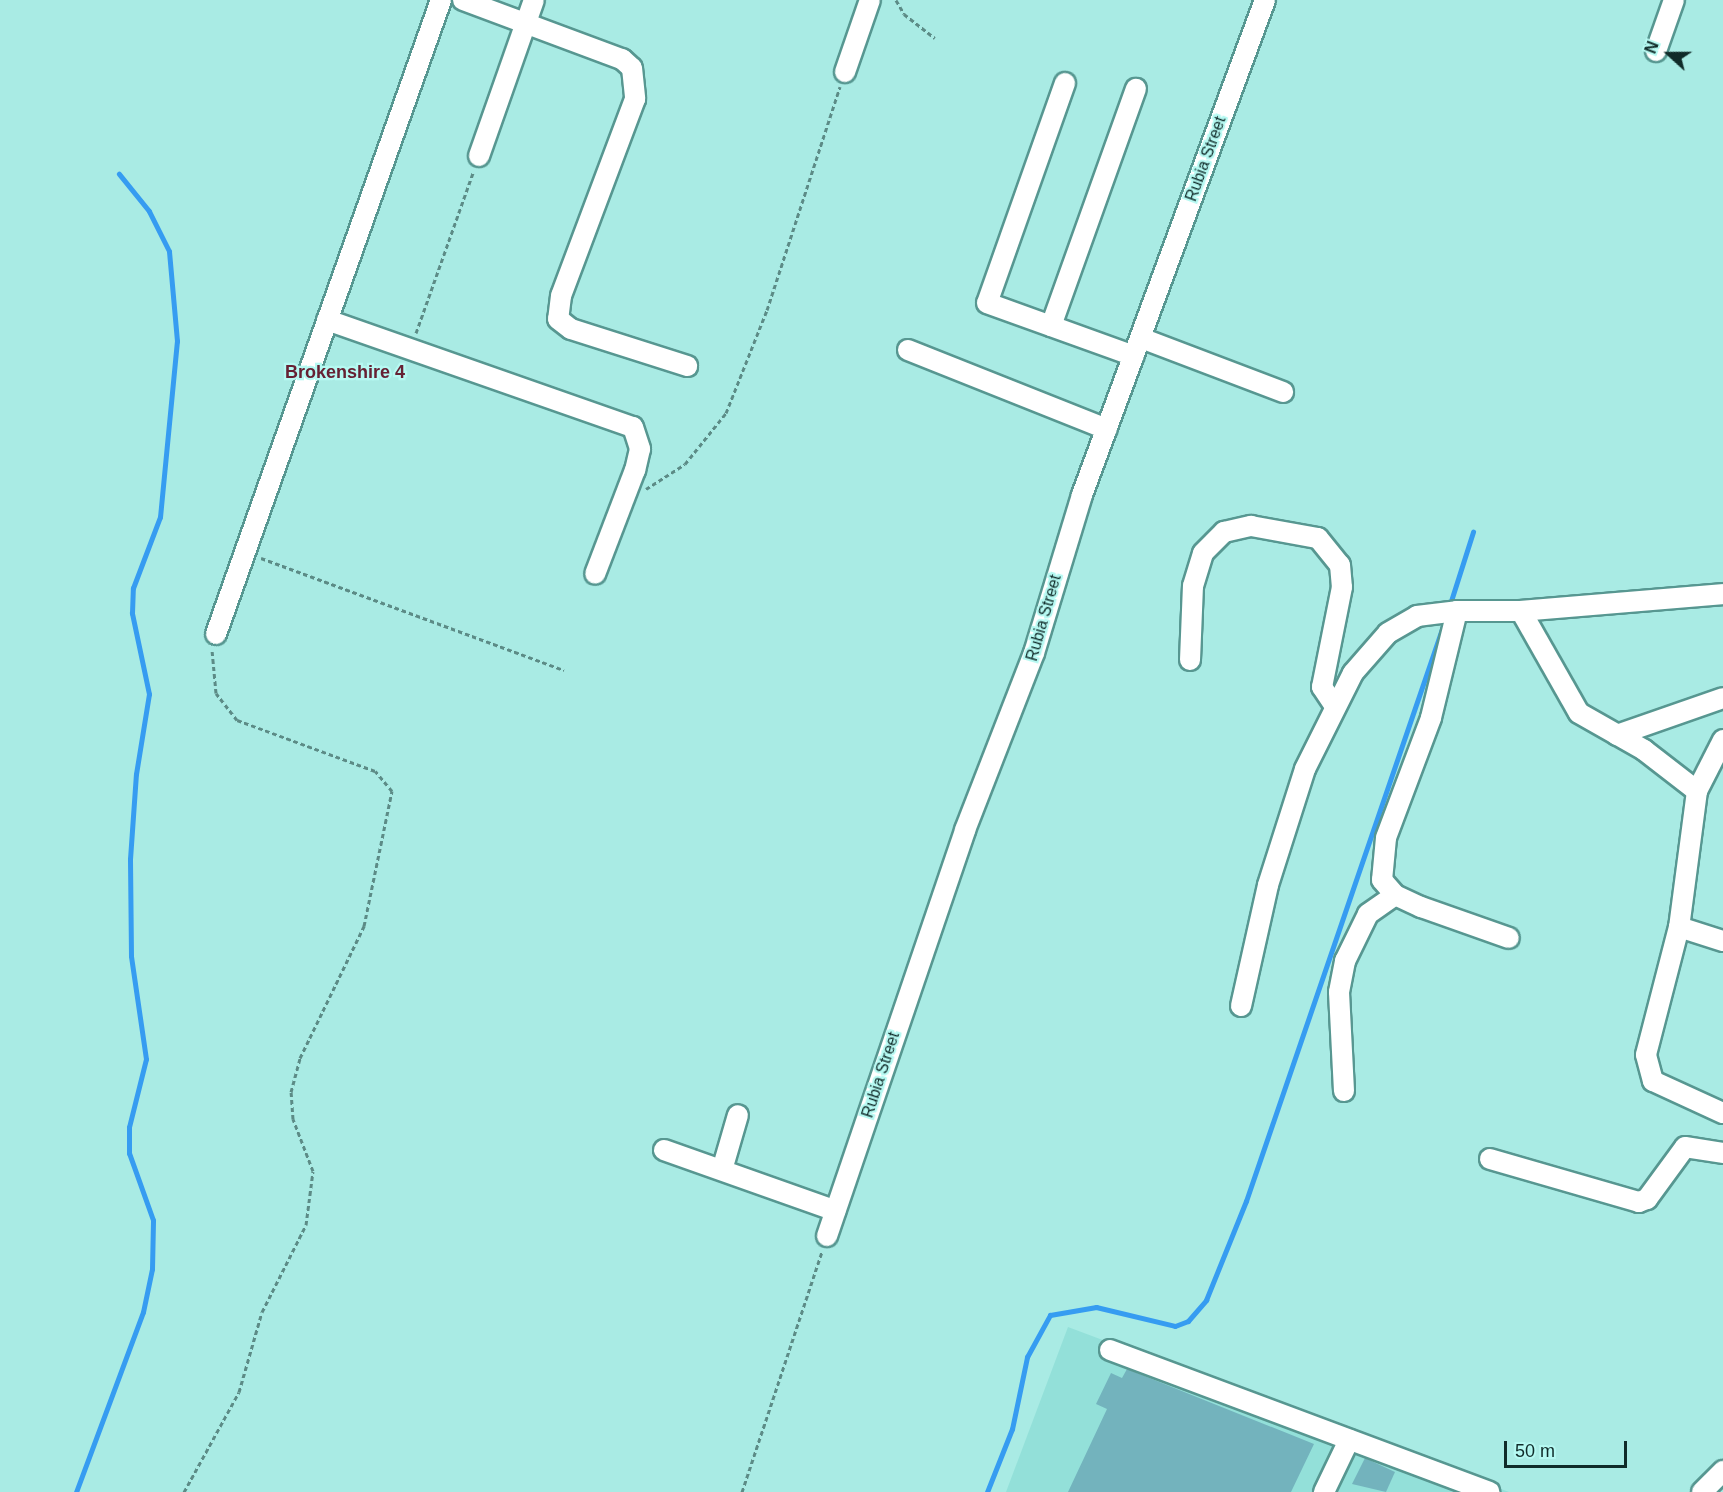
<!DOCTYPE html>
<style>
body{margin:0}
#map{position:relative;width:1723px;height:1492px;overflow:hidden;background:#a9ebe4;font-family:Helvetica,sans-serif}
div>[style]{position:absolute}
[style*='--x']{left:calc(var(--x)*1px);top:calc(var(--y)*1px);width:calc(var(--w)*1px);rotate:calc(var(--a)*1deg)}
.built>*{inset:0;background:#93e0d9}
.stream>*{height:5px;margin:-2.5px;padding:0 2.5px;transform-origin:2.5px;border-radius:2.5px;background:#369cf1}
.building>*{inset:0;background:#73b3bd}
.path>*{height:3px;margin-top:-1.5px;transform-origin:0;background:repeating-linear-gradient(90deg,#5c8b86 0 4.5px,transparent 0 7.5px)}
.roads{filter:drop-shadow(2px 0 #579791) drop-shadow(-2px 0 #579791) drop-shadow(0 2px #579791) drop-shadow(0 -2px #579791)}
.minor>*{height:20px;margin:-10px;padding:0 10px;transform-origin:10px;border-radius:10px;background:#fff}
span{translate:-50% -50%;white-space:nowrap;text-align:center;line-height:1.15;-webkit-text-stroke:4.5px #b6f9f2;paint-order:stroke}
.street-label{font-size:16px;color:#102b29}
.neighbourhood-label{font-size:18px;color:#662133;font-weight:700}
.north{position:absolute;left:1639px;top:24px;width:60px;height:60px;-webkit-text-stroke:4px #b6f9f2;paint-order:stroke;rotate:291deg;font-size:16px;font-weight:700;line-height:24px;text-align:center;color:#102b29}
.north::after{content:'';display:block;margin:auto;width:21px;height:27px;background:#102b29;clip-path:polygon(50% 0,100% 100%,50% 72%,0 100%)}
.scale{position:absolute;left:1504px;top:1441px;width:123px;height:27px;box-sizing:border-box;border:3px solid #102b29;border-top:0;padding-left:8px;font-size:18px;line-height:21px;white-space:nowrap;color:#102b29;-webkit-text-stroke:4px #b6f9f2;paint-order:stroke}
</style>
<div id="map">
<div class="built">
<div style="clip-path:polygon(1068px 1327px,1273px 1404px,1509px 1492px,1006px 1492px)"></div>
</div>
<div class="stream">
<div style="--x:1450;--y:604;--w:76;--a:-72.3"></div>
<div style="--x:76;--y:1492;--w:192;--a:-69.6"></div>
<div style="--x:143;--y:1312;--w:44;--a:-78.2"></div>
<div style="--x:152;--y:1269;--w:49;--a:-88.8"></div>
<div style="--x:153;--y:1220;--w:71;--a:-109.7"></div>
<div style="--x:129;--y:1153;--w:26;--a:-90"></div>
<div style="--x:129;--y:1127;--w:70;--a:-76"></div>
<div style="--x:146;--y:1059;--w:104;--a:-98.3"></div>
<div style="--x:131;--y:956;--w:97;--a:-90.6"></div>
<div style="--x:130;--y:859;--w:85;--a:-86"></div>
<div style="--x:136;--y:774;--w:81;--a:-80.8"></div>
<div style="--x:149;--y:694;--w:83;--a:-101.9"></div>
<div style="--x:132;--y:613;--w:25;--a:-88"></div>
<div style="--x:133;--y:588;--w:76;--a:-69.2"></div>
<div style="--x:160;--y:517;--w:177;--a:-84.5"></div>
<div style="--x:177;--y:341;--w:90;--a:-95.1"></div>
<div style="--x:169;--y:251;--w:45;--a:-116.6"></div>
<div style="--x:149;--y:211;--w:48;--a:-129"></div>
<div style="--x:987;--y:1492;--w:68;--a:-68.4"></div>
<div style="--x:1012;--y:1429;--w:74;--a:-78.2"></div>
<div style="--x:1027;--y:1357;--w:48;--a:-61.3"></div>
<div style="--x:1050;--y:1315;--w:47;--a:-9.9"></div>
<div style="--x:1096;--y:1307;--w:81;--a:13.5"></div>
<div style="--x:1175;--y:1326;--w:14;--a:-21"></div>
<div style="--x:1188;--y:1321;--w:28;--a:-49"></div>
<div style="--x:1206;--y:1300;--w:107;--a:-68"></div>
<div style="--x:1246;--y:1201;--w:614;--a:-71.09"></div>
</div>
<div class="building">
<div style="clip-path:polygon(1127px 1369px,1314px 1444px,1291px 1492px,1068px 1492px,1107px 1409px,1096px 1404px,1111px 1373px,1122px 1378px)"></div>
<div style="clip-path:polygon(1365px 1458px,1395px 1472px,1386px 1492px,1352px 1484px)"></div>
</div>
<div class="path">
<div style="--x:896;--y:0;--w:16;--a:60"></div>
<div style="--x:904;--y:14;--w:39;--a:38"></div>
<div style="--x:416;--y:333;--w:170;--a:-70.4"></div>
<div style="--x:646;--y:489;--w:46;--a:-32.7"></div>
<div style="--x:685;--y:464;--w:65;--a:-51.2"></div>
<div style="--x:726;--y:413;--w:111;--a:-68.3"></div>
<div style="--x:767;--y:310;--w:235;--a:-71.9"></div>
<div style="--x:261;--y:558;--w:323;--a:20.3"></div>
<div style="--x:184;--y:1492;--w:114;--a:-61.2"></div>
<div style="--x:239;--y:1392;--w:83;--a:-74"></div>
<div style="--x:262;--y:1312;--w:97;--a:-63.2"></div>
<div style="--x:306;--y:1225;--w:54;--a:-82.6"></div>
<div style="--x:313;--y:1171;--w:56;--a:-111"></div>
<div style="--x:293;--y:1119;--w:27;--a:-94"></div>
<div style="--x:291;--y:1092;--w:35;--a:-75"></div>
<div style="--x:300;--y:1058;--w:147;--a:-64.1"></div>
<div style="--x:364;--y:926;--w:138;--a:-78.3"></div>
<div style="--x:392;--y:791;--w:26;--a:-130"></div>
<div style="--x:375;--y:771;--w:147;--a:-159.7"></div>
<div style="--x:237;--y:720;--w:34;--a:-128"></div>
<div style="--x:216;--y:693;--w:43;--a:-95.3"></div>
<div style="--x:742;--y:1492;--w:253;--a:-71.6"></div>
</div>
<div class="roads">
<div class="minor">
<div style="--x:463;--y:0;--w:170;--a:20.4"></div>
<div style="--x:622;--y:59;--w:13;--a:42"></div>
<div style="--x:632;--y:68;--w:31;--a:84"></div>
<div style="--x:635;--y:99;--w:210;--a:110.6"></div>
<div style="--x:561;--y:296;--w:23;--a:97"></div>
<div style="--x:558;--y:319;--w:16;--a:38"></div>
<div style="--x:571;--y:329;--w:122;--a:17.7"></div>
<div style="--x:1656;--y:51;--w:54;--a:-70.6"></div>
<div style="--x:845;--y:72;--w:76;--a:-70.9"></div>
<div style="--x:1065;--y:83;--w:233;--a:109.5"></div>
<div style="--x:987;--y:303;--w:156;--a:19.8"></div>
<div style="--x:479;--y:156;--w:165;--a:-70.6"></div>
<div style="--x:327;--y:320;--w:324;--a:19.3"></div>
<div style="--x:633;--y:427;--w:23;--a:72"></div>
<div style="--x:640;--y:449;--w:22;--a:103"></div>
<div style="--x:635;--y:470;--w:111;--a:111"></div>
<div style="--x:1051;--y:326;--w:252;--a:-70.3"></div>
<div style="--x:1141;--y:338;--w:152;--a:20.8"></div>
<div style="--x:908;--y:350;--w:214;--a:21.7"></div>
<div style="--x:1457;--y:611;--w:110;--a:103.7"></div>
<div style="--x:1431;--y:718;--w:128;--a:110.6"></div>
<div style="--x:1386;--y:838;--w:42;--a:95.4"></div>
<div style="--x:1382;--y:880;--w:20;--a:49"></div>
<div style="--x:1395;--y:895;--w:29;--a:25"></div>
<div style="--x:1421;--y:907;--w:93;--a:19.4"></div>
<div style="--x:1521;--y:611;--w:117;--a:60.4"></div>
<div style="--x:1579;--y:713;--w:75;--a:29.6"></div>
<div style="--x:1644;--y:750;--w:67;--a:37.7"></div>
<div style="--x:216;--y:634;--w:673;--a:-70.46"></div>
<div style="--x:1190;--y:660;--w:74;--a:-87.7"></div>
<div style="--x:1193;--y:586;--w:34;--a:-73"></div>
<div style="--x:1203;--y:553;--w:30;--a:-45"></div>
<div style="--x:1224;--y:532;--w:28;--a:-13"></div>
<div style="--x:1251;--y:526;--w:68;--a:10.2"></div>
<div style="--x:1318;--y:538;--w:35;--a:51"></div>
<div style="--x:1340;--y:565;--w:22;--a:85"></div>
<div style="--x:1342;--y:587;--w:102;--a:101.3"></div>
<div style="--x:1322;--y:687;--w:23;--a:56"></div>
<div style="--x:1617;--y:735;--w:112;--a:-19.2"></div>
<div style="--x:1723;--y:740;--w:57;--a:117"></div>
<div style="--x:1697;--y:791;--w:137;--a:97.5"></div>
<div style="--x:1679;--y:927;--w:132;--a:104.5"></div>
<div style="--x:1646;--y:1055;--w:27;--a:75"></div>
<div style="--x:1653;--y:1081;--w:77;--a:24.6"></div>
<div style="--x:1679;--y:927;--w:46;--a:17.7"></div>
<div style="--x:1241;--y:1006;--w:124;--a:-77.4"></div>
<div style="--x:1268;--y:885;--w:122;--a:-72.3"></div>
<div style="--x:1305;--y:769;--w:107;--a:-63.4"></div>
<div style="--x:1353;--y:673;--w:53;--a:-48.8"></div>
<div style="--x:1388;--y:633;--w:34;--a:-30"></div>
<div style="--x:1417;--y:616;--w:40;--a:-7.1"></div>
<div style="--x:1457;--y:611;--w:64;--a:0"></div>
<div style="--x:1521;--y:611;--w:203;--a:-4.8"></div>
<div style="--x:1344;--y:1091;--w:99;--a:-92.9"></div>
<div style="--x:1339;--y:992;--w:32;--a:-79"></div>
<div style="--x:1345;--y:961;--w:52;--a:-63.9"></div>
<div style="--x:1368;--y:914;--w:33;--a:-35"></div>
<div style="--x:664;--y:1150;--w:182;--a:19.5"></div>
<div style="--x:1490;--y:1159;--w:155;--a:16.1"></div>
<div style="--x:1639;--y:1202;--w:9;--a:-21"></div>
<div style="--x:1647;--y:1199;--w:64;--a:-53.8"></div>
<div style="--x:1685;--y:1147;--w:38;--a:9"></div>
<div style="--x:722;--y:1170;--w:57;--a:-73.8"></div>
<div style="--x:827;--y:1236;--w:429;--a:-71.2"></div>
<div style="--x:965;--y:830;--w:190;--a:-68.7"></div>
<div style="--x:1034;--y:653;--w:165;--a:-73.1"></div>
<div style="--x:1082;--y:495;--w:528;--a:-69.71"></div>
<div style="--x:1110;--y:1350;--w:405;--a:20.5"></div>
<div style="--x:1324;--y:1492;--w:58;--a:-64.3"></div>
<div style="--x:1702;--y:1492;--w:30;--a:-45"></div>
</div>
</div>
<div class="street-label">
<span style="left:1206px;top:159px;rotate:-70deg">Rubia Street</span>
<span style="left:1044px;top:618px;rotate:-74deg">Rubia Street</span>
<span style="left:881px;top:1075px;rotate:-72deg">Rubia Street</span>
</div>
<div class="neighbourhood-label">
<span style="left:345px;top:372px">Brokenshire 4</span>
</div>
<div class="north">N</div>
<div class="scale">50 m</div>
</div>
